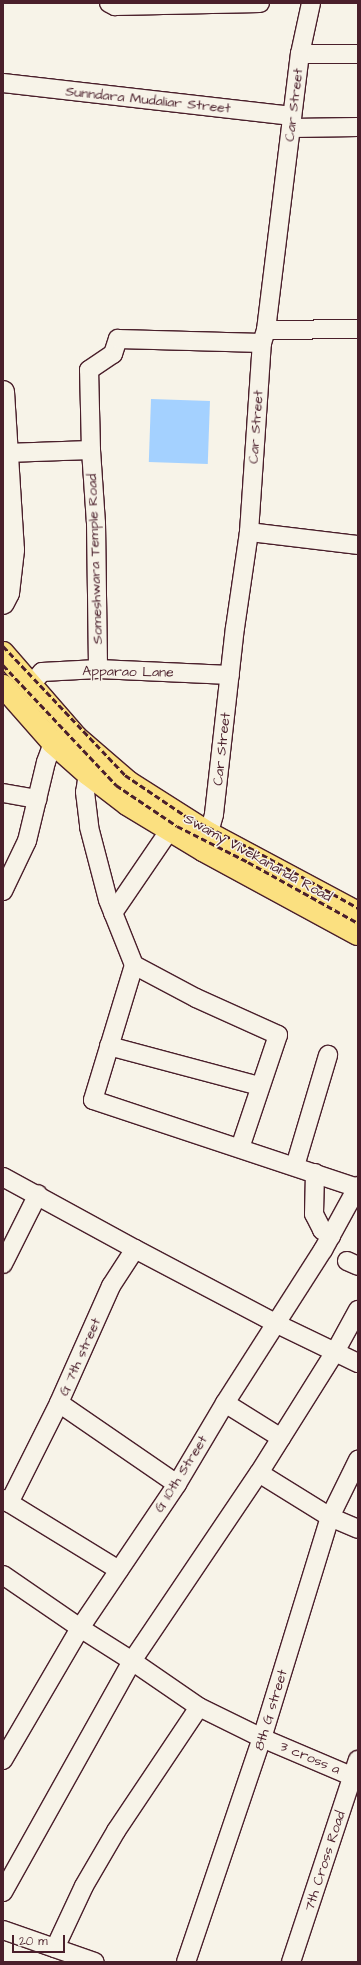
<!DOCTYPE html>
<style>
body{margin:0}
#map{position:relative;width:361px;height:1965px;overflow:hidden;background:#f7f3e8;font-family:"Architects Daughter",sans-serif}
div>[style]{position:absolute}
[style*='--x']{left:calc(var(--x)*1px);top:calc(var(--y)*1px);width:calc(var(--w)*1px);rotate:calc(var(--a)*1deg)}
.water>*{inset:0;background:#a4d1ff;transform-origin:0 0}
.roads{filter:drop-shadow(1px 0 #4a1f2b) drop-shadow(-1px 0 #4a1f2b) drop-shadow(0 1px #4a1f2b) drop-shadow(0 -1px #4a1f2b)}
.minor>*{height:18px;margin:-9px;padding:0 9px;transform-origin:9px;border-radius:9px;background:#f7f3e8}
.tertiary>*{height:22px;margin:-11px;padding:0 11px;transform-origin:11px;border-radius:11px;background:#f7f3e8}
.primary>*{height:22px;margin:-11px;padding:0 11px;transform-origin:11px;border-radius:11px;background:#fbe080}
.rail>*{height:3px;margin-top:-1.5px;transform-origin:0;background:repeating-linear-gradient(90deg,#4a1f2b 0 6px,transparent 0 9px)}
span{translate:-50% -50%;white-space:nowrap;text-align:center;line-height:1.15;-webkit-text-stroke:3px #f7f3e8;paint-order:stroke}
.street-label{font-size:14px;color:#4a1f2b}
.frame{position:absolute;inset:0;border:4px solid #4a1f2b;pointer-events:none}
.scale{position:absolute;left:12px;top:1935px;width:53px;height:18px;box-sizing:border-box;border:2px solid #4a1f2b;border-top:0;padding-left:5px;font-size:12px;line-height:14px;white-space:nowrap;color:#4a1f2b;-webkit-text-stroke:3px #f7f3e8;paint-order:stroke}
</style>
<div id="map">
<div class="water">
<div style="left:151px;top:399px;width:59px;height:63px;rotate:2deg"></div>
</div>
<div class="roads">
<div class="minor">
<div style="--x:109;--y:3;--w:7;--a:27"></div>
<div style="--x:115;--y:6;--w:145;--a:-1.2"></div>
<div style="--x:300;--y:54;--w:58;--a:0"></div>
<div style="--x:3;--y:83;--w:291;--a:6.5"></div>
<div style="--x:291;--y:128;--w:67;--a:-0.9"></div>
<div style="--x:266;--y:330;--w:92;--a:-0.6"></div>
<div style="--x:91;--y:450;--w:80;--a:-91.4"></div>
<div style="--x:89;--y:370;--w:29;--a:-34"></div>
<div style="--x:113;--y:354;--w:16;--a:-72"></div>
<div style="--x:118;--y:339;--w:144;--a:1.6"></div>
<div style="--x:6;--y:453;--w:85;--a:-2"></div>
<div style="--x:91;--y:450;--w:73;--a:86.1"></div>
<div style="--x:96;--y:523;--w:146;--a:89.2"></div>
<div style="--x:249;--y:532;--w:110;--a:6.8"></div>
<div style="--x:31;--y:685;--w:17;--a:-50"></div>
<div style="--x:42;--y:672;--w:56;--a:-3.1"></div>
<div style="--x:98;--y:669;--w:132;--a:2.6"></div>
<div style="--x:88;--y:774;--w:18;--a:99"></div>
<div style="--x:85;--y:792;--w:35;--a:83"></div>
<div style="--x:89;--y:827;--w:75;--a:75.4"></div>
<div style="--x:108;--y:900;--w:70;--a:68.2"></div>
<div style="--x:134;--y:965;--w:70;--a:28"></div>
<div style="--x:196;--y:998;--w:90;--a:24.3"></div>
<div style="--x:278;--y:1035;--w:119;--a:108.6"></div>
<div style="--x:3;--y:793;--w:35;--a:10"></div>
<div style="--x:205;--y:846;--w:33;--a:-74"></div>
<div style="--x:214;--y:814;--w:187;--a:-83.6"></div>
<div style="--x:235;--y:628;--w:97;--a:-81.7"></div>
<div style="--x:249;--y:532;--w:189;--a:-86.1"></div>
<div style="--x:262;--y:343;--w:14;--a:-73"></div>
<div style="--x:266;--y:330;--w:278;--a:-83"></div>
<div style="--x:300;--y:54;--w:52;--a:-77.8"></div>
<div style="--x:3;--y:891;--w:55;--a:-64.4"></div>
<div style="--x:27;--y:841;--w:81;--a:-76.5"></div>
<div style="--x:46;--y:762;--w:20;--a:-70"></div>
<div style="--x:113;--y:913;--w:99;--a:-55.7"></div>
<div style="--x:134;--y:965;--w:141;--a:106.9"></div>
<div style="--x:93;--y:1100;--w:279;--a:18.4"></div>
<div style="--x:109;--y:1046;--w:155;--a:14.9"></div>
<div style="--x:295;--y:1166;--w:116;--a:-73.4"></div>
<div style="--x:315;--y:1173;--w:41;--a:91.4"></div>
<div style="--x:314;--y:1214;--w:18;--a:63"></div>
<div style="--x:322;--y:1230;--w:11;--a:34"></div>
<div style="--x:3;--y:1177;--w:150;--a:28.6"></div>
<div style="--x:135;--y:1249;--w:161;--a:27.8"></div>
<div style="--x:277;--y:1324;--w:90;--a:25.7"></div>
<div style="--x:135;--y:1249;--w:44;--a:123"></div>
<div style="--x:111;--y:1286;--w:128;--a:114"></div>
<div style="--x:59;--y:1403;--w:143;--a:34.5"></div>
<div style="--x:347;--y:1261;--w:12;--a:24"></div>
<div style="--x:3;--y:1264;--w:78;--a:-63.4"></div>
<div style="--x:225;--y:1403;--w:66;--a:32"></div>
<div style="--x:259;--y:1473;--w:84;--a:31.8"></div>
<div style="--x:330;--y:1517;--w:30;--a:23"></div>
<div style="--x:3;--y:1499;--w:136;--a:31.5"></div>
<div style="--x:9;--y:1503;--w:112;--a:-63.4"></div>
<div style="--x:3;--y:1575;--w:93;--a:34.5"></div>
<div style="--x:80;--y:1628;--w:62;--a:32.4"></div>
<div style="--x:132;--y:1661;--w:81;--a:34.5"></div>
<div style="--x:199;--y:1707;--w:70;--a:26.2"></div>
<div style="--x:262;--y:1738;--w:104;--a:23.1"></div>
<div style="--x:3;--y:1760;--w:153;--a:-59.7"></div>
<div style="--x:80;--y:1628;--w:174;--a:-56"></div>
<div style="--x:177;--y:1484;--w:94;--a:-59.3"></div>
<div style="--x:225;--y:1403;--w:182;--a:-57.4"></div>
<div style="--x:323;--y:1250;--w:73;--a:-61.3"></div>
<div style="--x:3;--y:1892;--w:265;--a:-60.8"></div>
<div style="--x:132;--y:1661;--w:227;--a:-56"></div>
<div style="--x:259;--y:1473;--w:143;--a:-57.9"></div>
<div style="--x:335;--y:1352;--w:48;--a:-61.3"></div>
<div style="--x:3;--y:1930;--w:97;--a:19.2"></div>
<div style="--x:55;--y:1948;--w:68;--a:-64.9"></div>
<div style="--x:84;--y:1886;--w:64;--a:-59.8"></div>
<div style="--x:116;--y:1831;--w:149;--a:-56.2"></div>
<div style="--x:186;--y:1962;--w:237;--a:-71.3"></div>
<div style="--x:262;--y:1738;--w:231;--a:-72.9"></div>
<div style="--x:330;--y:1517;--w:64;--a:-63.8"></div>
<div style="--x:291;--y:1962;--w:213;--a:-71.7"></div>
</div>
<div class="tertiary">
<div style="--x:3;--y:392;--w:158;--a:86.4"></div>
<div style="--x:13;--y:550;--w:43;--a:96.6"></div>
<div style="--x:8;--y:593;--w:11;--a:117"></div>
</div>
<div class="primary">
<div style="--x:3;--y:653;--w:111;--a:49"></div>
<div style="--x:76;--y:737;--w:69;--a:40.9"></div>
<div style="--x:128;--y:782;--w:97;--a:32.4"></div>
<div style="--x:210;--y:834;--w:168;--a:28.1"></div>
<div style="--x:3;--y:686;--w:76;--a:48.7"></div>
<div style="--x:53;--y:743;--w:47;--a:41.5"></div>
<div style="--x:88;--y:774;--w:49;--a:37.6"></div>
<div style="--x:127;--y:804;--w:89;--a:31.2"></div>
<div style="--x:203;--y:850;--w:176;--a:28.5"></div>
</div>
</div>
<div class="rail">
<div style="--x:3;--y:646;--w:178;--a:46.6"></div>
<div style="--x:125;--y:775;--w:71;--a:34.1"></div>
<div style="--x:184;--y:815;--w:78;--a:26.6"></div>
<div style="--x:254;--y:850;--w:119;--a:29.1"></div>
<div style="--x:3;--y:665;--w:165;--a:46.7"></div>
<div style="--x:116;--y:785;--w:73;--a:33.9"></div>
<div style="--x:177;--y:826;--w:80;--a:26.9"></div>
<div style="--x:248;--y:862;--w:126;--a:29"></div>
</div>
<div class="street-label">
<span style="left:148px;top:100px;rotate:6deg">Sunndara Mudaliar Street</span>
<span style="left:294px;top:105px;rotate:-83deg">Car Street</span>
<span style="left:256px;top:427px;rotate:-86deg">Car Street</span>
<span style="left:95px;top:559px;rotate:-92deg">Someshwara Temple Road</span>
<span style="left:128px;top:672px;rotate:1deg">Apparao Lane</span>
<span style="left:222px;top:749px;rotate:-84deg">Car Street</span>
<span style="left:258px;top:858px;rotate:29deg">Swamy Vivekananda Road</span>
<span style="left:80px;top:1357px;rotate:-66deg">G 7th street</span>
<span style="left:181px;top:1474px;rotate:-58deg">G 10th Street</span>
<span style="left:271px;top:1710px;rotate:-73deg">8th G street</span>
<span style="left:310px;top:1758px;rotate:23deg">3 cross a</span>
<span style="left:325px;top:1861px;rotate:-72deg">7th Cross Road</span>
</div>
<div class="frame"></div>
<div class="scale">20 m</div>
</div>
